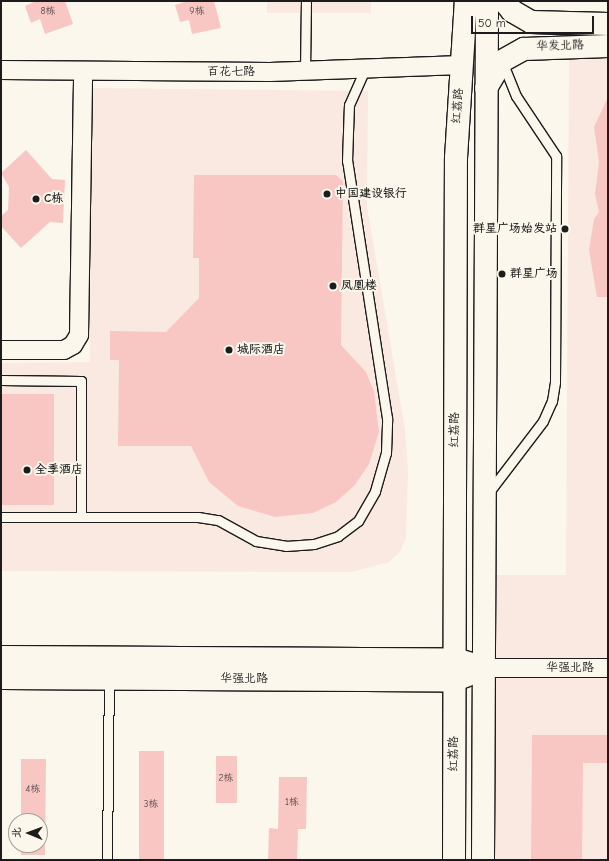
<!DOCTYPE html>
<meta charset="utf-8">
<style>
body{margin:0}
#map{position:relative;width:609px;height:861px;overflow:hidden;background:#fbf7ec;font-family:"Comic Neue","LXGW WenKai TC",sans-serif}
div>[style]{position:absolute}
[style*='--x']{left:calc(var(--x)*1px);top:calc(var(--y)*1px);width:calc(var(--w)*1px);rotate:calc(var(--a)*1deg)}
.built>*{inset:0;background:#fae9e0;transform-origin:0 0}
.building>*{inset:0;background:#f8c7c4;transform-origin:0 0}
.roads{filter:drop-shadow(1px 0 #1c1c1c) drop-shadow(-1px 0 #1c1c1c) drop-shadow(0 1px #1c1c1c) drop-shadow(0 -1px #1c1c1c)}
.lane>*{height:9px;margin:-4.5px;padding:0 4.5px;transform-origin:4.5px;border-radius:4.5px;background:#fbf7ec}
.street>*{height:18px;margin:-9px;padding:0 9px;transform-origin:9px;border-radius:9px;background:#fbf7ec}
.secondary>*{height:22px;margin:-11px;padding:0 11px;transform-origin:11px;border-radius:11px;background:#fbf7ec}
.dots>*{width:11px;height:11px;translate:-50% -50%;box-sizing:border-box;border:2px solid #fbf7ec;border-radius:50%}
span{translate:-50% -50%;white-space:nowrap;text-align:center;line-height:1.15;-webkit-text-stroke:4px #fbf7ec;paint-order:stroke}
.number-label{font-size:10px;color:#534746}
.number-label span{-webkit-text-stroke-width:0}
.street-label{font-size:12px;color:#1c1c1c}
.poi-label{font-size:12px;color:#1c1c1c;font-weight:700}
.left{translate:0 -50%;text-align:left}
.right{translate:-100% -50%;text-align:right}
.frame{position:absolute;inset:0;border:2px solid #1c1c1c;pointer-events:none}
.north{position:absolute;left:8px;top:813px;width:40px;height:40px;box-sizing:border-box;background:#fbf7ec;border:1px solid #a29f99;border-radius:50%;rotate:271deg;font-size:11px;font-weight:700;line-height:16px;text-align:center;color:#1c1c1c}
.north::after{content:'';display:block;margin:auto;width:14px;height:18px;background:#1c1c1c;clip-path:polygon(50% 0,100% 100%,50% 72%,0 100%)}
.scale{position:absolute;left:471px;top:16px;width:123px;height:18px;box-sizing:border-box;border:2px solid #1c1c1c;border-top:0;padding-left:5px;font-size:12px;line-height:14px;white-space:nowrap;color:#1c1c1c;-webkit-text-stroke:3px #fbf7ec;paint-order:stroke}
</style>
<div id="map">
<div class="built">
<div style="left:267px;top:1px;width:104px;height:12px"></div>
<div style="clip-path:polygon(569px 59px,608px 59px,608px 860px,496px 860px,496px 575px,566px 575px)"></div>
<div style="clip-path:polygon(91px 88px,368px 91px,367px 206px,405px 430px,408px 472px,406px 537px,400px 552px,389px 562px,351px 572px,1px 571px,1px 363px,90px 362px)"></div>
</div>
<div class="building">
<div style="clip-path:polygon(36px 1px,65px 1px,73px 24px,45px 34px,40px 19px,31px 23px,25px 6px)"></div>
<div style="clip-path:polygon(188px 1px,214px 1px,221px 28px,192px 34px,189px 20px,180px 22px,175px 5px)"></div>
<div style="clip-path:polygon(608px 97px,608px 297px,597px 297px,589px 250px,594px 219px,599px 212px,595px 194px,599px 162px,594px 127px)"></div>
<div style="clip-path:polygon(26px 150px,52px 179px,65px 180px,63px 223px,50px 222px,21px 248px,1px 226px,1px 216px,8px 210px,9px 187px,1px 173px)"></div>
<div style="clip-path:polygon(194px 175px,336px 175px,343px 181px,341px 345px,366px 372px,374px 391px,379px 432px,369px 464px,355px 485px,336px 502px,313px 513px,275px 517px,238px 506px,209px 482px,191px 446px,118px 446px,119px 360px,110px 360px,110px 331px,166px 332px,199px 298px,199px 258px,193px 258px)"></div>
<div style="left:1px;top:394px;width:53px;height:111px"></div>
<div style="clip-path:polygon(532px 735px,608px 735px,608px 763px,583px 763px,582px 860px,531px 860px)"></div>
<div style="left:139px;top:751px;width:25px;height:109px"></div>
<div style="left:216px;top:756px;width:21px;height:47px"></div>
<div style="clip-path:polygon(21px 759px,46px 759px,45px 855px,21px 855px,21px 845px,40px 845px,40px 821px,21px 821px)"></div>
<div style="clip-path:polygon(279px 777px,307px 777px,306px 829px,298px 829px,297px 860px,268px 860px,269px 828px,278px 829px)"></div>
</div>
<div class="roads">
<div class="lane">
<div style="--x:305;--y:71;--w:70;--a:-89.2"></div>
<div style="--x:1;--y:380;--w:80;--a:0.7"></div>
<div style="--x:81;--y:381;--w:136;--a:90"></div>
<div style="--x:489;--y:492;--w:89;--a:-52.7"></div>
<div style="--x:543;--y:421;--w:22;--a:-66"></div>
<div style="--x:552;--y:401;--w:19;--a:-81"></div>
<div style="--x:555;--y:382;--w:226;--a:-89.7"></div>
<div style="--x:556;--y:156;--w:72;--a:-123.7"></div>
<div style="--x:516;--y:96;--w:35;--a:-112"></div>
<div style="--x:1;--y:517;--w:197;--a:0"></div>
<div style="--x:198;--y:517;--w:20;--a:9"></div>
<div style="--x:218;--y:520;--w:43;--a:28.9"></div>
<div style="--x:256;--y:541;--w:30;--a:9"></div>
<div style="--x:286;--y:546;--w:28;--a:-4"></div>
<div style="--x:314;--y:544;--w:25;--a:-18"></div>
<div style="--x:338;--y:536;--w:25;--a:-37"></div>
<div style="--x:358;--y:521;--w:34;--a:-60"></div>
<div style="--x:375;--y:491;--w:40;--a:-74"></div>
<div style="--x:386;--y:453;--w:35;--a:-88"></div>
<div style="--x:387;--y:418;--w:260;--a:-98.8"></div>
<div style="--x:347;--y:161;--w:56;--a:-88"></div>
<div style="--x:349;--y:105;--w:39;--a:-66"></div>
<div style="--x:107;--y:860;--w:182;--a:-89.4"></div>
</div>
<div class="street">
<div style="--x:1;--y:70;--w:269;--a:0.4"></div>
<div style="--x:270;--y:72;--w:192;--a:-2.1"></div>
<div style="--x:1;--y:350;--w:63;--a:0"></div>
<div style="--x:64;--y:350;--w:10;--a:-29"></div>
<div style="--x:73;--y:345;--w:12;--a:-59"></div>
<div style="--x:79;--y:335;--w:264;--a:-89.1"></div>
<div style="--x:484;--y:668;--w:124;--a:0"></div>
</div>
<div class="secondary">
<div style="--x:504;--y:1;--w:13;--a:51"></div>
<div style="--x:512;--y:11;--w:22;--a:30"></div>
<div style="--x:531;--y:22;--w:77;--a:1.5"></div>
<div style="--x:486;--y:88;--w:31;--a:-59"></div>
<div style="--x:502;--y:61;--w:25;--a:-29"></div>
<div style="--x:524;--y:49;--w:84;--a:-2"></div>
<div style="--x:1;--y:657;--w:454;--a:0.3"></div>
<div style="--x:455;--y:659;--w:14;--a:17"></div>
<div style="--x:1;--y:678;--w:454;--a:0.3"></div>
<div style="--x:455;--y:680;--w:14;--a:-21"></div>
<div style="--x:454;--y:860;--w:702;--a:-89.84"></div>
<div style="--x:456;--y:158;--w:157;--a:-86.4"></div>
<div style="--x:483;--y:860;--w:859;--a:-89.73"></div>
</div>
</div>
<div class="dots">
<div style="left:327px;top:194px;background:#1c1c1c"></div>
<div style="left:36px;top:199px;background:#1c1c1c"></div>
<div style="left:565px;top:229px;background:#1c1c1c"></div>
<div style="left:502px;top:274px;background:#1c1c1c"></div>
<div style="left:333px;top:286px;background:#1c1c1c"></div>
<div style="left:229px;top:350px;background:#1c1c1c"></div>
<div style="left:27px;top:470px;background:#1c1c1c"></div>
</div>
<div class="number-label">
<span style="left:48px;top:12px">8栋</span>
<span style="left:197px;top:12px">9栋</span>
<span style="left:226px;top:779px">2栋</span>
<span style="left:33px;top:790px">4栋</span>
<span style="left:292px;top:803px">1栋</span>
<span style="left:151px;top:805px">3栋</span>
</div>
<div class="street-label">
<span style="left:560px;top:46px;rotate:-2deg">华发北路</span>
<span style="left:231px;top:72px">百花七路</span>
<span style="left:458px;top:106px;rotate:-86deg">红荔路</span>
<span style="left:455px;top:430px;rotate:-90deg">红荔路</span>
<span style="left:570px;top:668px">华强北路</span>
<span style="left:244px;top:679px">华强北路</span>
<span style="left:454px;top:754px;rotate:-90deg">红荔路</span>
</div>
<div class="poi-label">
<span class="left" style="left:335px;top:194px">中国建设银行</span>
<span class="left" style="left:44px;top:199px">C栋</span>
<span class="right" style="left:557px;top:229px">群星广场始发站</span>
<span class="left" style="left:510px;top:274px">群星广场</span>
<span class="left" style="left:341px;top:286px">凤凰楼</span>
<span class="left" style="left:237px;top:350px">城际酒店</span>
<span class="left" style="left:35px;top:470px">全季酒店</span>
</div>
<div class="frame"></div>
<div class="north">北</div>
<div class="scale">50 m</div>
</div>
